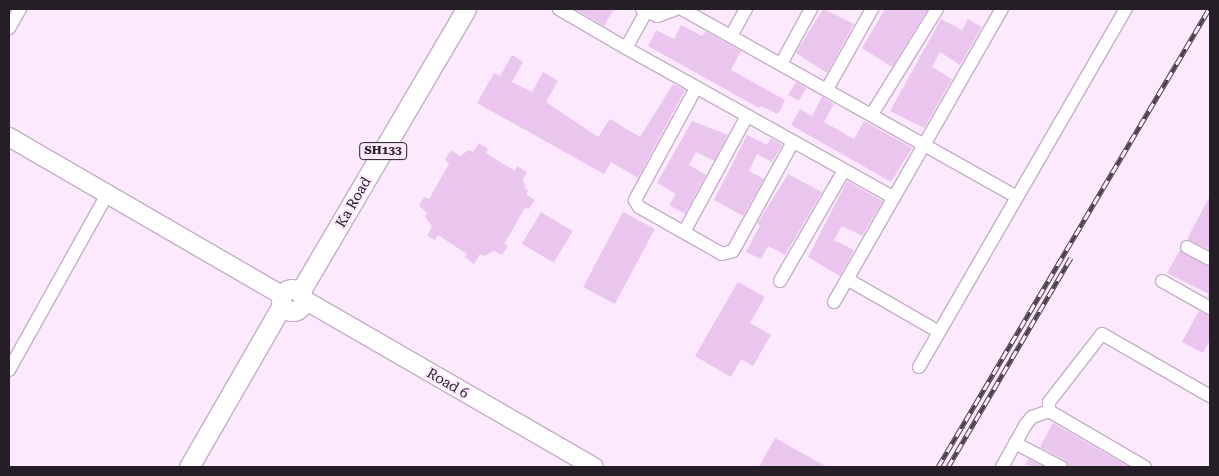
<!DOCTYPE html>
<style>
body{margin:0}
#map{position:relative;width:1219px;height:476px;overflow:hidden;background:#fce9fe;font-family:"Roboto Serif",serif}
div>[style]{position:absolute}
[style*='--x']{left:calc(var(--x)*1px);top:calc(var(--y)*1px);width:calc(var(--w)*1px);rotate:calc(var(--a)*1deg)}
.building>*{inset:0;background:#eac5ee;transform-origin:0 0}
.roads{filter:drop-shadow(1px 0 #c4afc7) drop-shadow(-1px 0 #c4afc7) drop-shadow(0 1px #c4afc7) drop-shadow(0 -1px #c4afc7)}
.street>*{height:12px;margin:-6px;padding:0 6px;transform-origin:6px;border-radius:6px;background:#fff}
.secondary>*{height:18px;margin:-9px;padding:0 9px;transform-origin:9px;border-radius:9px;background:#fff}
.primary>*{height:19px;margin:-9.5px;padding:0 9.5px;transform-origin:9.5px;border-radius:9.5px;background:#fff}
.primary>.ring{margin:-9.5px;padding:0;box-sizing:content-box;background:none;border:19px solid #fff;border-radius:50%}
.rail>*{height:5px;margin-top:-2.5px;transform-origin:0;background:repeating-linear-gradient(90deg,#fce9fe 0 9px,#4b414c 0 18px);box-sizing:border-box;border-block:1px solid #4b414c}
span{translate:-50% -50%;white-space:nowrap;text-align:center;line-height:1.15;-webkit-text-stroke:4.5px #fce9fe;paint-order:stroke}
.shield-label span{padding:1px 4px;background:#fce9fe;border:1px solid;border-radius:4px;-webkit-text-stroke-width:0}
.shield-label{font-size:12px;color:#261e27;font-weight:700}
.street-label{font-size:14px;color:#261e27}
.frame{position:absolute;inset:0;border:10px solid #261e27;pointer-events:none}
</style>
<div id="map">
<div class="building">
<div style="clip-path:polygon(575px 9px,614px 9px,604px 26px)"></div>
<div style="clip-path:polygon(823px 9px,854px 24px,827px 73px,796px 53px)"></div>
<div style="clip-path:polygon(885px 9px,928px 9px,892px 67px,862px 48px)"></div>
<div style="clip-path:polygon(941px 19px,962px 30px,968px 19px,982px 27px,960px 65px,940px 52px,932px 67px,952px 79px,924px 128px,890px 111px)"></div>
<div style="clip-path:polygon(681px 25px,702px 36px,705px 31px,741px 51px,731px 70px,785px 100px,778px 114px,761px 106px,759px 108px,648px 46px,656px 30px,674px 39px)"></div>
<div style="clip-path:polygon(512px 55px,523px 62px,512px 82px,532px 92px,543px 72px,558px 81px,546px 102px,598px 137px,610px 119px,640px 137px,673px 84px,685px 90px,638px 178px,611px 162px,604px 174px,477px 103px,494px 73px,500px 76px)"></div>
<div style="left:796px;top:82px;width:12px;height:15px;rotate:31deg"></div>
<div style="clip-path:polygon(822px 97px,834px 104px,824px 122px,854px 139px,864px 121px,912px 148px,891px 182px,791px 125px,800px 109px,812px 116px)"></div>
<div style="clip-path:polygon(692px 121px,728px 135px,714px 161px,696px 152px,689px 165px,706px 175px,685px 214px,669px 205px,676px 194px,657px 183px)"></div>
<div style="clip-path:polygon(747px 135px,767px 145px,771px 138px,782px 145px,772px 162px,757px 154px,749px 171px,764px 179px,743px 216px,714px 200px)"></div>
<div style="clip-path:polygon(479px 143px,488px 149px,486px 153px,515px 171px,517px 166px,527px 172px,522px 181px,526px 184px,524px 187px,528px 191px,526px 194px,535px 200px,529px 209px,525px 208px,504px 244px,508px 246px,502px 255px,494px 251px,484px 256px,480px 254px,474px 264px,465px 257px,467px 254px,438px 235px,435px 240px,427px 236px,432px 226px,425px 217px,427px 213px,419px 206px,424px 197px,429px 199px,449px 164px,445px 160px,451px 150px,460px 156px,469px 150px,473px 152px)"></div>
<div style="clip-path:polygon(788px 174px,822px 192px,785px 255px,768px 246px,761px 259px,746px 252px,760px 225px,757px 224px)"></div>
<div style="clip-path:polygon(847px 181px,883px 201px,862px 236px,842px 226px,834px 240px,854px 250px,840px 276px,808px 257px)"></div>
<div style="clip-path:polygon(1210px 196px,1210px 250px,1187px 239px)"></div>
<div style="left:541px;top:212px;width:37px;height:37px;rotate:31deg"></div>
<div style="left:623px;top:212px;width:36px;height:85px;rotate:28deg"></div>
<div style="clip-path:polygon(1180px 250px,1210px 267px,1210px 299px,1207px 297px,1209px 294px,1167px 273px)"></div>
<div style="clip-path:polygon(738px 282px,765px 297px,750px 323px,771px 335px,753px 366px,741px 359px,731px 377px,695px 356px)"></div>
<div style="clip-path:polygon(1199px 311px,1210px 316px,1210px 340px,1203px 353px,1182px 342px)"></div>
<div style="clip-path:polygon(1053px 423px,1129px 467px,1069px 467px,1065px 460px,1040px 447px)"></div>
<div style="clip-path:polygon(775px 438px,827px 467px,759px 467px)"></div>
<div style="clip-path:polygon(1028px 459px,1044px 467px,1026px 465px)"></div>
</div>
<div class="roads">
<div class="street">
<div style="--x:559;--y:9;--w:78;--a:30.2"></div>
<div style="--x:642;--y:9;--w:17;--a:24"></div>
<div style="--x:658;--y:16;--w:19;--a:-21"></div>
<div style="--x:682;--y:9;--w:382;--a:29.3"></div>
<div style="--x:646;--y:12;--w:41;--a:119.1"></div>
<div style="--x:626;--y:48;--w:306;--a:29.2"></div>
<div style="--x:9;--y:28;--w:22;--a:-60"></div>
<div style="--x:731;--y:36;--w:31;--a:-61"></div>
<div style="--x:781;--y:64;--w:63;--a:-61.4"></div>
<div style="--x:696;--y:88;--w:128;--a:118.6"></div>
<div style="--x:635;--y:200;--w:8;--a:60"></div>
<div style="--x:639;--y:207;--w:95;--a:29.5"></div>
<div style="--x:722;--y:254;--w:11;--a:-15"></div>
<div style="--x:733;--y:251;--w:124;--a:-61.2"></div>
<div style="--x:827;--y:89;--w:92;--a:-60.6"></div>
<div style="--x:872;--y:114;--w:123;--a:-58.2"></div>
<div style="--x:684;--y:232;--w:132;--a:-61.5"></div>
<div style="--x:1187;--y:247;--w:26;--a:28"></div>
<div style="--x:847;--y:279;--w:106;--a:29.9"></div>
<div style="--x:780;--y:281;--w:128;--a:-60"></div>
<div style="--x:1162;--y:281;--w:55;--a:29.4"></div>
<div style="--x:834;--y:302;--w:338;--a:-60.2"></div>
<div style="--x:919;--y:367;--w:414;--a:-60"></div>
<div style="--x:9;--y:370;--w:203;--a:-60.8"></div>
<div style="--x:1049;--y:411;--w:9;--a:-90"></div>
<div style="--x:1049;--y:402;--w:86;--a:-52.1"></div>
<div style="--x:1102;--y:334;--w:125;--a:29.9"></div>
<div style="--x:1015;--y:443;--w:52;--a:27.6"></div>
<div style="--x:1002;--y:467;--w:49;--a:-60.8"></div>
<div style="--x:1026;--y:424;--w:9;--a:-49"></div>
<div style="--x:1032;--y:417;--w:18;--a:-19"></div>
<div style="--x:1049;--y:411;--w:111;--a:30.3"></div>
</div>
<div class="secondary">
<div style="--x:9;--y:137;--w:315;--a:30.1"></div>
<div style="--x:303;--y:299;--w:336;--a:30"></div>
</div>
<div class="primary">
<div class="ring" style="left:281px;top:289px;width:3px;height:3px"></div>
<div style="--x:300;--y:292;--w:328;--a:-59.6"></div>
<div style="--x:189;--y:467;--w:187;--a:-60.1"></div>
</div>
</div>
<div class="rail">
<div style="--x:938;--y:467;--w:532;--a:-59.39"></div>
<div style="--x:948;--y:467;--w:243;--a:-59.6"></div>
</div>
<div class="shield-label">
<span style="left:383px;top:151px">SH133</span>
</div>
<div class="street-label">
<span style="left:353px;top:202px;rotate:-60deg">Ka Road</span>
<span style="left:448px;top:383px;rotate:30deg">Road 6</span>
</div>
<div class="frame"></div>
</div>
